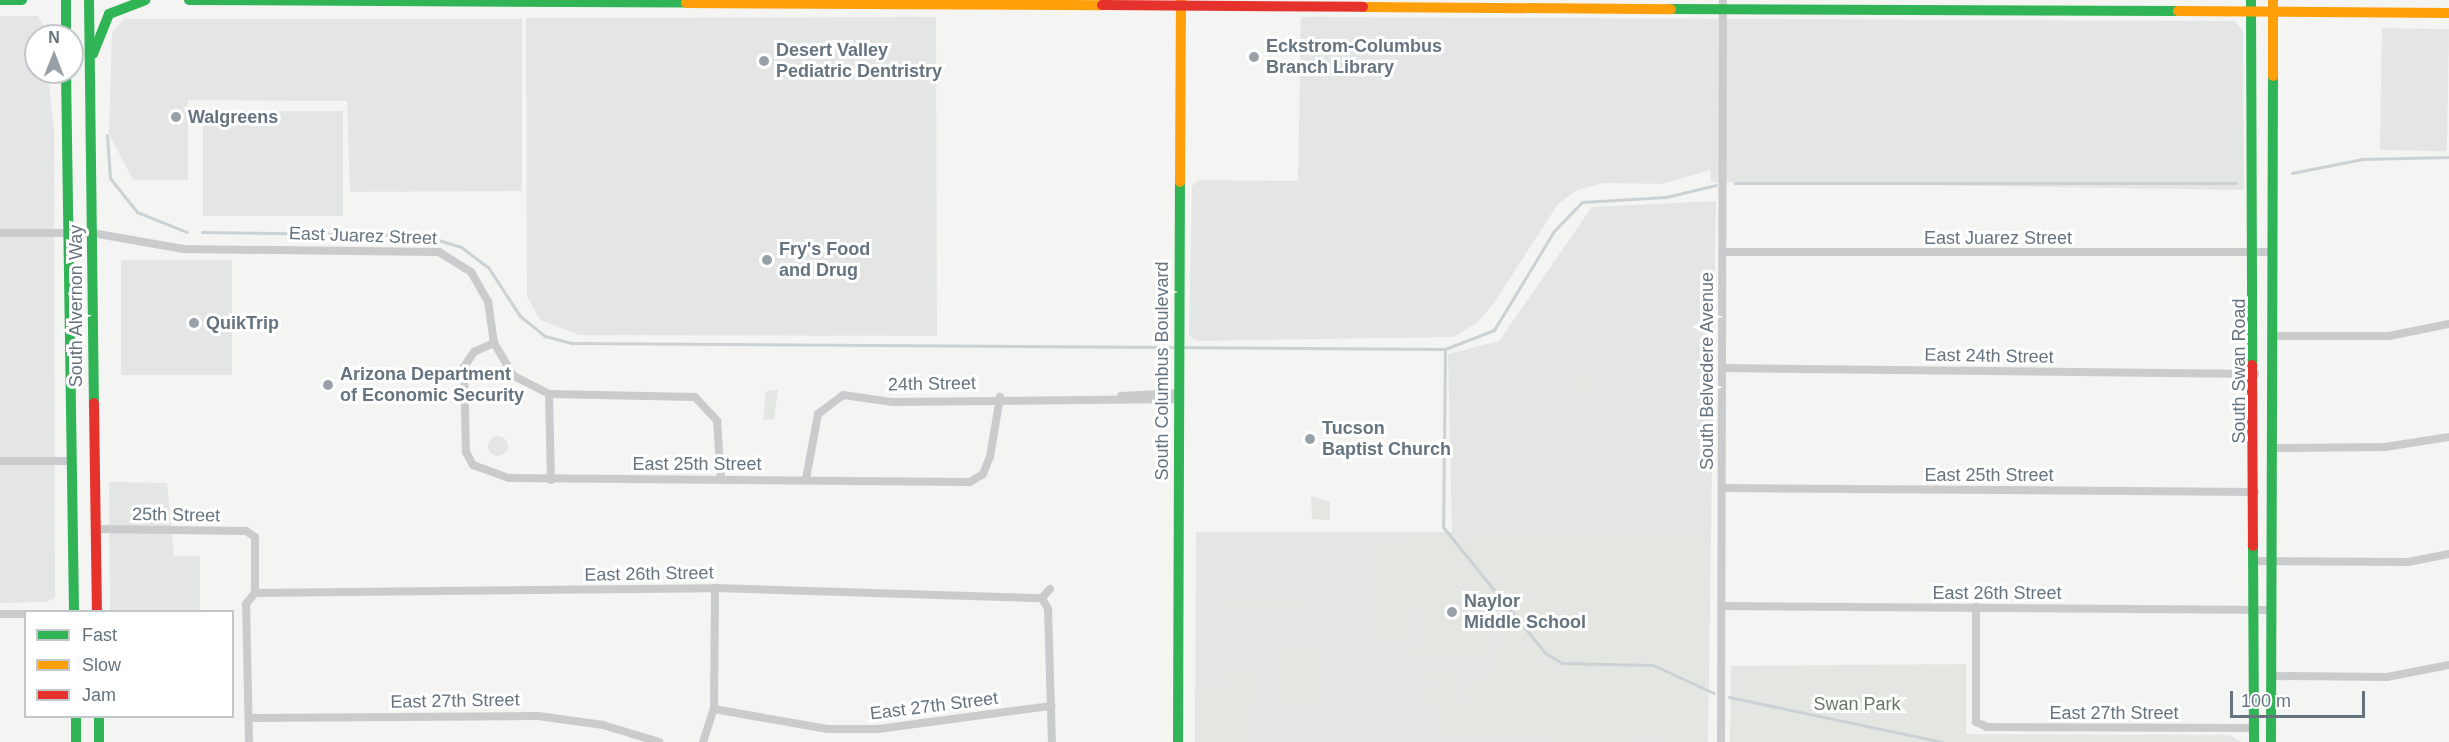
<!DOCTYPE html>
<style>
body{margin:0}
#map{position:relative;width:2449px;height:742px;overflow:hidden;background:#f4f4f3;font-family:Helvetica,sans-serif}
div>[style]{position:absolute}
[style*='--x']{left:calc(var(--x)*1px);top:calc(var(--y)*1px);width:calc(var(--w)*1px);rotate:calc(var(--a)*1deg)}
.built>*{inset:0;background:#e4e6e5;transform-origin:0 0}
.green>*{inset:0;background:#e4e7e1;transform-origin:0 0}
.round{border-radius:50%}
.stream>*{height:3px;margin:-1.5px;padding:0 1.5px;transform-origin:1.5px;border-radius:1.5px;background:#cbd2d5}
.street>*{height:8px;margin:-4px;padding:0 4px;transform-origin:4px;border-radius:4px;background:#cacbcc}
.fast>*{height:10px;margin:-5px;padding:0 5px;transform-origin:5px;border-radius:5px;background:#30b455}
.slow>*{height:10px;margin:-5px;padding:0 5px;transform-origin:5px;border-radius:5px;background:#ff9f0a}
.jam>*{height:10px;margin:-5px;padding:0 5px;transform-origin:5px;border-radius:5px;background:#e5322d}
.dots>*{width:16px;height:16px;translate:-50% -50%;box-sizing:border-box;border:3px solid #fff;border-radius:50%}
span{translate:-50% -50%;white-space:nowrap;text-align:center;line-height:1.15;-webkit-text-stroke:6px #fff;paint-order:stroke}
.poi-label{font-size:18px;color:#667480;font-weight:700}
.left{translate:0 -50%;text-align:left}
.street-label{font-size:18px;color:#667480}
.park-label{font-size:18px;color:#687865}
.legend{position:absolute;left:24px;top:610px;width:210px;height:108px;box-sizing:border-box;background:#fff;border:2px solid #c2c7cc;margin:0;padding:8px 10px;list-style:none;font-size:18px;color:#667480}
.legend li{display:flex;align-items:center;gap:12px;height:30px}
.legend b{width:30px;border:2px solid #c2c7cc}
.north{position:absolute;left:24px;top:24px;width:60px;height:60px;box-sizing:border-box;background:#fff;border:2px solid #c2c7cc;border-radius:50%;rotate:0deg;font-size:16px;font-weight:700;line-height:24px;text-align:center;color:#667480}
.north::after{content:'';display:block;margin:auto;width:21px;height:27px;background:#98a1a8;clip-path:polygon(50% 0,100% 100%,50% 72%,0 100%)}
.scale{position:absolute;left:2230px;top:691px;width:135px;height:27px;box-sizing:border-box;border:3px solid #667480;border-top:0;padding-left:8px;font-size:18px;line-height:21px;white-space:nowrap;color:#667480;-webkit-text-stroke:4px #fff;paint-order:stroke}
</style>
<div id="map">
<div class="built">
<div style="clip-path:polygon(0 16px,38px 16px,48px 32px,36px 36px,36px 72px,48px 72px,54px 131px,55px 598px,47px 602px,0 603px)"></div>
<div style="clip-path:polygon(936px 17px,937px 336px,579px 335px,540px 320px,527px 296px,526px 18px)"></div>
<div style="clip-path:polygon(1301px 17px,2235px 21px,2243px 31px,2244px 190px,1711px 182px,1710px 170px,1661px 184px,1604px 183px,1577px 190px,1558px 204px,1494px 303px,1477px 323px,1453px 337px,1198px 341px,1189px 336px,1192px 186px,1199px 180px,1298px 181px)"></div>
<div style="clip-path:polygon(124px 19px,522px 19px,522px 191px,350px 192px,347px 101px,188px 100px,188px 180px,133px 180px,109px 134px,112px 33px)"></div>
<div style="left:2382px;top:28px;width:67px;height:122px;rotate:1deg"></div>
<div style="left:203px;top:111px;width:140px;height:105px"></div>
<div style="clip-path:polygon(1716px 201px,1708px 742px,1195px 742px,1196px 532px,1452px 532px,1448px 354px,1499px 341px,1592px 207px)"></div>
<div style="left:121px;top:260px;width:111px;height:115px"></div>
<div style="clip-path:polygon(109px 482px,167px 483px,174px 556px,200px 556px,200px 611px,110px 611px)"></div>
</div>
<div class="green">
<div class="round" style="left:1571px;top:374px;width:22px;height:22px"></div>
<div style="clip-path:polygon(778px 390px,774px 419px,763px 420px,766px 391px)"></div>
<div class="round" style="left:488px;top:436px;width:20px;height:20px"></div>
<div style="clip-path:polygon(1311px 496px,1330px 502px,1330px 520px,1312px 519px)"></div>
<div style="clip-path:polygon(1700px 535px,1701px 742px,1426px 739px,1426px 698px,1463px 698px,1463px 673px,1495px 673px,1494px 613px,1491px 653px,1410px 654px,1410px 615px,1441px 613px,1408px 614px,1408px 638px,1373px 638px,1373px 537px)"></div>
<div style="left:1301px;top:596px;width:12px;height:73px;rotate:90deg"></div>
<div style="left:1277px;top:647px;width:47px;height:55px"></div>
<div style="clip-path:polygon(1966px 664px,1966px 734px,2230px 735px,2242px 742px,1730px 742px,1731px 666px)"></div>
<div style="clip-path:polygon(1224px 669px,1257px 673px,1257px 702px,1248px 702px,1248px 742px,1195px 742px,1195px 691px,1220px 682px)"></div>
<div style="left:1459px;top:671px;width:21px;height:35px;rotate:87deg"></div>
</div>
<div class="stream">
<div style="--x:107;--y:135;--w:43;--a:86"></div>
<div style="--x:110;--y:178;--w:43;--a:51.5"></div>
<div style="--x:137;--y:212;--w:54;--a:21.8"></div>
<div style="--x:2292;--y:173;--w:72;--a:-11.2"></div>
<div style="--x:2363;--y:159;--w:86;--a:-1.3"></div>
<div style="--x:1735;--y:183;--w:501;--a:0"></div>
<div style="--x:202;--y:232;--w:220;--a:0.8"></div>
<div style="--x:422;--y:235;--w:41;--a:17.1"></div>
<div style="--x:461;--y:247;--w:34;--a:37"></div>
<div style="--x:488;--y:267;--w:59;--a:56.9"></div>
<div style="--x:520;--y:316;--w:32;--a:39"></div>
<div style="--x:545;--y:336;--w:28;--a:15"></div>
<div style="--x:572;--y:343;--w:873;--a:0.39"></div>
<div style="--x:1445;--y:349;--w:178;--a:90.6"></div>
<div style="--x:1443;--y:527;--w:162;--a:51"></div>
<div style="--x:1545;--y:653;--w:20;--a:30"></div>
<div style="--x:1562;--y:663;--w:91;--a:1.3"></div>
<div style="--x:1653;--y:665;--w:67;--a:24.7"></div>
<div style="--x:1445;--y:349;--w:53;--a:-21.2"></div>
<div style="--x:1494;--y:330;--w:116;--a:-58.8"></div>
<div style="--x:1554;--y:231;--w:40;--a:-46"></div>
<div style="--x:1582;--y:202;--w:84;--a:-3.4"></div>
<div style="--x:1666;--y:197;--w:51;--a:-13.5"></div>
<div style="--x:1729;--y:697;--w:218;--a:11.9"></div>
</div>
<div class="street">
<div style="--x:0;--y:233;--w:92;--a:0"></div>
<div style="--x:92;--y:233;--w:93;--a:9.9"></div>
<div style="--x:184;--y:249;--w:255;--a:0.7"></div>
<div style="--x:439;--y:252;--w:38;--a:32"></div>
<div style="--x:471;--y:272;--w:34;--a:60"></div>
<div style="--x:488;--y:301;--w:42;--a:81.9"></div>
<div style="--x:494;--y:343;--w:39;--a:59"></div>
<div style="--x:514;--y:376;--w:39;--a:27"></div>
<div style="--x:549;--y:394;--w:146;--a:1.2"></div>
<div style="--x:695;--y:397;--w:33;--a:47"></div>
<div style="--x:717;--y:421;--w:58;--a:86.1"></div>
<div style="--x:1723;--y:252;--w:550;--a:0"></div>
<div style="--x:2274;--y:336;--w:115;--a:0"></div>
<div style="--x:2389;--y:336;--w:61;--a:-11.3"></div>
<div style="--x:494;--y:343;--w:22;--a:156"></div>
<div style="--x:474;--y:352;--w:18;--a:124"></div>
<div style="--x:464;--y:367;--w:85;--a:88.7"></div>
<div style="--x:466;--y:452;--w:15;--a:62"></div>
<div style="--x:473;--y:465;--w:38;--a:20"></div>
<div style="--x:509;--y:478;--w:461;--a:0.5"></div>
<div style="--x:970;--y:482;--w:15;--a:-32"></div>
<div style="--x:983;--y:474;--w:18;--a:-68"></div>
<div style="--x:990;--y:457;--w:61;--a:-80.5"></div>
<div style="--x:1722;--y:368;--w:533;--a:0.64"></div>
<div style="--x:549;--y:394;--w:86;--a:88.7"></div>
<div style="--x:1121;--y:396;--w:57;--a:-3"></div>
<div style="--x:2274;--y:448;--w:111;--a:-0.5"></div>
<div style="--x:2385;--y:447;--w:65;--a:-8.9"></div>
<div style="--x:0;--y:461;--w:70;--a:0"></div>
<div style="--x:806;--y:479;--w:66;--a:-79.5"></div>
<div style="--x:818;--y:414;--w:31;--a:-37"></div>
<div style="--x:843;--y:395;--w:49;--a:8.1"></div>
<div style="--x:892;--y:402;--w:286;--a:-0.6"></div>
<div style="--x:1722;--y:488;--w:533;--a:0.43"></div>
<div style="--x:95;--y:529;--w:151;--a:0.8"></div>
<div style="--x:246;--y:531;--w:11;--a:34"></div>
<div style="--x:255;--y:537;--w:56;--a:90"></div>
<div style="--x:2255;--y:561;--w:153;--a:0.4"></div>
<div style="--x:2408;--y:562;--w:42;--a:-11"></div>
<div style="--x:1050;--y:589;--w:12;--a:132"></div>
<div style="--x:1042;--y:598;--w:13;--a:61"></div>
<div style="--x:1048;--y:609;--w:133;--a:88.3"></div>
<div style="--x:255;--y:593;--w:460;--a:-0.6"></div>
<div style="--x:715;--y:588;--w:327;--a:1.8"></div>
<div style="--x:1722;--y:606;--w:550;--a:0.42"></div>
<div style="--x:1976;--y:607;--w:115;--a:90"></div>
<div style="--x:1976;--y:722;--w:12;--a:24"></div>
<div style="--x:1987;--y:727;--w:267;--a:0.2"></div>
<div style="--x:0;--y:614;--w:26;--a:0"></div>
<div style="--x:2272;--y:676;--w:115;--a:0.5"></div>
<div style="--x:2387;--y:677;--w:63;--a:-11"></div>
<div style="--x:714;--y:709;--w:115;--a:10"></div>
<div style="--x:827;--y:729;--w:51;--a:0"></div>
<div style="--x:878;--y:729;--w:175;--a:-7.6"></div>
<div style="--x:249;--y:718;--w:289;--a:-0.4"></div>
<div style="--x:538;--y:716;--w:66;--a:7.9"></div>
<div style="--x:603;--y:725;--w:59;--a:16.9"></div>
<div style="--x:249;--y:742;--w:138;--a:-91.2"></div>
<div style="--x:246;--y:604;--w:14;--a:-51"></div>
<div style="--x:703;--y:742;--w:35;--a:-72"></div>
<div style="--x:714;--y:709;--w:121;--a:-89.5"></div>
<div style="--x:1721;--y:742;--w:742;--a:-89.85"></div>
</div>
<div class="fast">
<div style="--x:0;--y:0;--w:22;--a:0"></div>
<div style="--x:66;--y:0;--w:36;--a:90"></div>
<div style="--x:89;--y:0;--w:403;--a:89.3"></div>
<div style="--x:189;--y:0;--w:497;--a:0.3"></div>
<div style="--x:2251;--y:0;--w:365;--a:89.8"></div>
<div style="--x:1671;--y:9;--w:507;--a:0.23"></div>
<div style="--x:93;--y:54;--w:43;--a:-68.2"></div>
<div style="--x:109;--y:14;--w:39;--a:-21"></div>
<div style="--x:66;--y:72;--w:540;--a:89.15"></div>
<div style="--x:2253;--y:546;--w:196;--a:89.7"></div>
<div style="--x:76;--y:716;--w:26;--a:90"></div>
<div style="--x:99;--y:716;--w:26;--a:90"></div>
<div style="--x:1178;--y:742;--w:560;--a:-89.8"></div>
<div style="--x:2271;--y:742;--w:666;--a:-89.83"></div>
</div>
<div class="slow">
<div style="--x:686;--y:3;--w:416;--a:0.3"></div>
<div style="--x:1363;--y:7;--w:308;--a:0.4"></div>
<div style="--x:2178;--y:11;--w:271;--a:0.4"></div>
<div style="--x:2273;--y:76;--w:76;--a:-90"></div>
<div style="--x:1180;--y:182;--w:182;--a:-89.7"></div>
</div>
<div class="jam">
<div style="--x:1102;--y:5;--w:261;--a:0.4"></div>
<div style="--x:2252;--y:365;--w:181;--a:89.7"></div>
<div style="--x:94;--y:403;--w:209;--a:89.2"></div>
</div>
<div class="dots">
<div style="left:1254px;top:57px;background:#98a1a8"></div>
<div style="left:764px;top:61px;background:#98a1a8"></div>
<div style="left:176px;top:117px;background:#98a1a8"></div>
<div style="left:767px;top:260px;background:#98a1a8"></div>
<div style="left:194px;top:323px;background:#98a1a8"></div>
<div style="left:328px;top:385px;background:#98a1a8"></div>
<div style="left:1310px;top:439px;background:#98a1a8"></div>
<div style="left:1452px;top:612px;background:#98a1a8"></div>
</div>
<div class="poi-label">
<span class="left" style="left:1266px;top:57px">Eckstrom-Columbus<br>Branch Library</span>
<span class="left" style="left:776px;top:61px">Desert Valley<br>Pediatric Dentristry</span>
<span class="left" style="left:188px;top:117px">Walgreens</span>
<span class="left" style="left:779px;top:260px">Fry's Food<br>and Drug</span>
<span class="left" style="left:206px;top:323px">QuikTrip</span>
<span class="left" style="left:340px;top:385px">Arizona Department<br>of Economic Security</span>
<span class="left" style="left:1322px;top:439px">Tucson<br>Baptist Church</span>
<span class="left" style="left:1464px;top:612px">Naylor<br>Middle School</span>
</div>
<div class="street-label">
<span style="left:363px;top:236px;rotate:2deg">East Juarez Street</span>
<span style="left:1998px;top:238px">East Juarez Street</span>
<span style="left:76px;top:306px;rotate:-90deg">South Alvernon Way</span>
<span style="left:1989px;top:356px;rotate:1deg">East 24th Street</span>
<span style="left:1162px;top:371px;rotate:-90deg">South Columbus Boulevard</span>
<span style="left:1707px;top:371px;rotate:-90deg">South Belvedere Avenue</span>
<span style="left:2239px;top:371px;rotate:-90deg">South Swan Road</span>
<span style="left:932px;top:384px;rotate:-1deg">24th Street</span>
<span style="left:697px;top:464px">East 25th Street</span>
<span style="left:1989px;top:475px">East 25th Street</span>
<span style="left:176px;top:515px;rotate:1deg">25th Street</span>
<span style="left:649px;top:574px;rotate:-1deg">East 26th Street</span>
<span style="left:1997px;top:593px">East 26th Street</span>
<span style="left:455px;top:701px;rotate:-1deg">East 27th Street</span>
<span style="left:934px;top:706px;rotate:-7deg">East 27th Street</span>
<span style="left:2114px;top:713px">East 27th Street</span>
</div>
<div class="park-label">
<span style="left:1857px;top:704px">Swan Park</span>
</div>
<ul class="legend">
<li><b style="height:8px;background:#30b455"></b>Fast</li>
<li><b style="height:8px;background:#ff9f0a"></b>Slow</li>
<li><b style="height:8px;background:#e5322d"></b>Jam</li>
</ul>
<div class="north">N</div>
<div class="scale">100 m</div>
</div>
